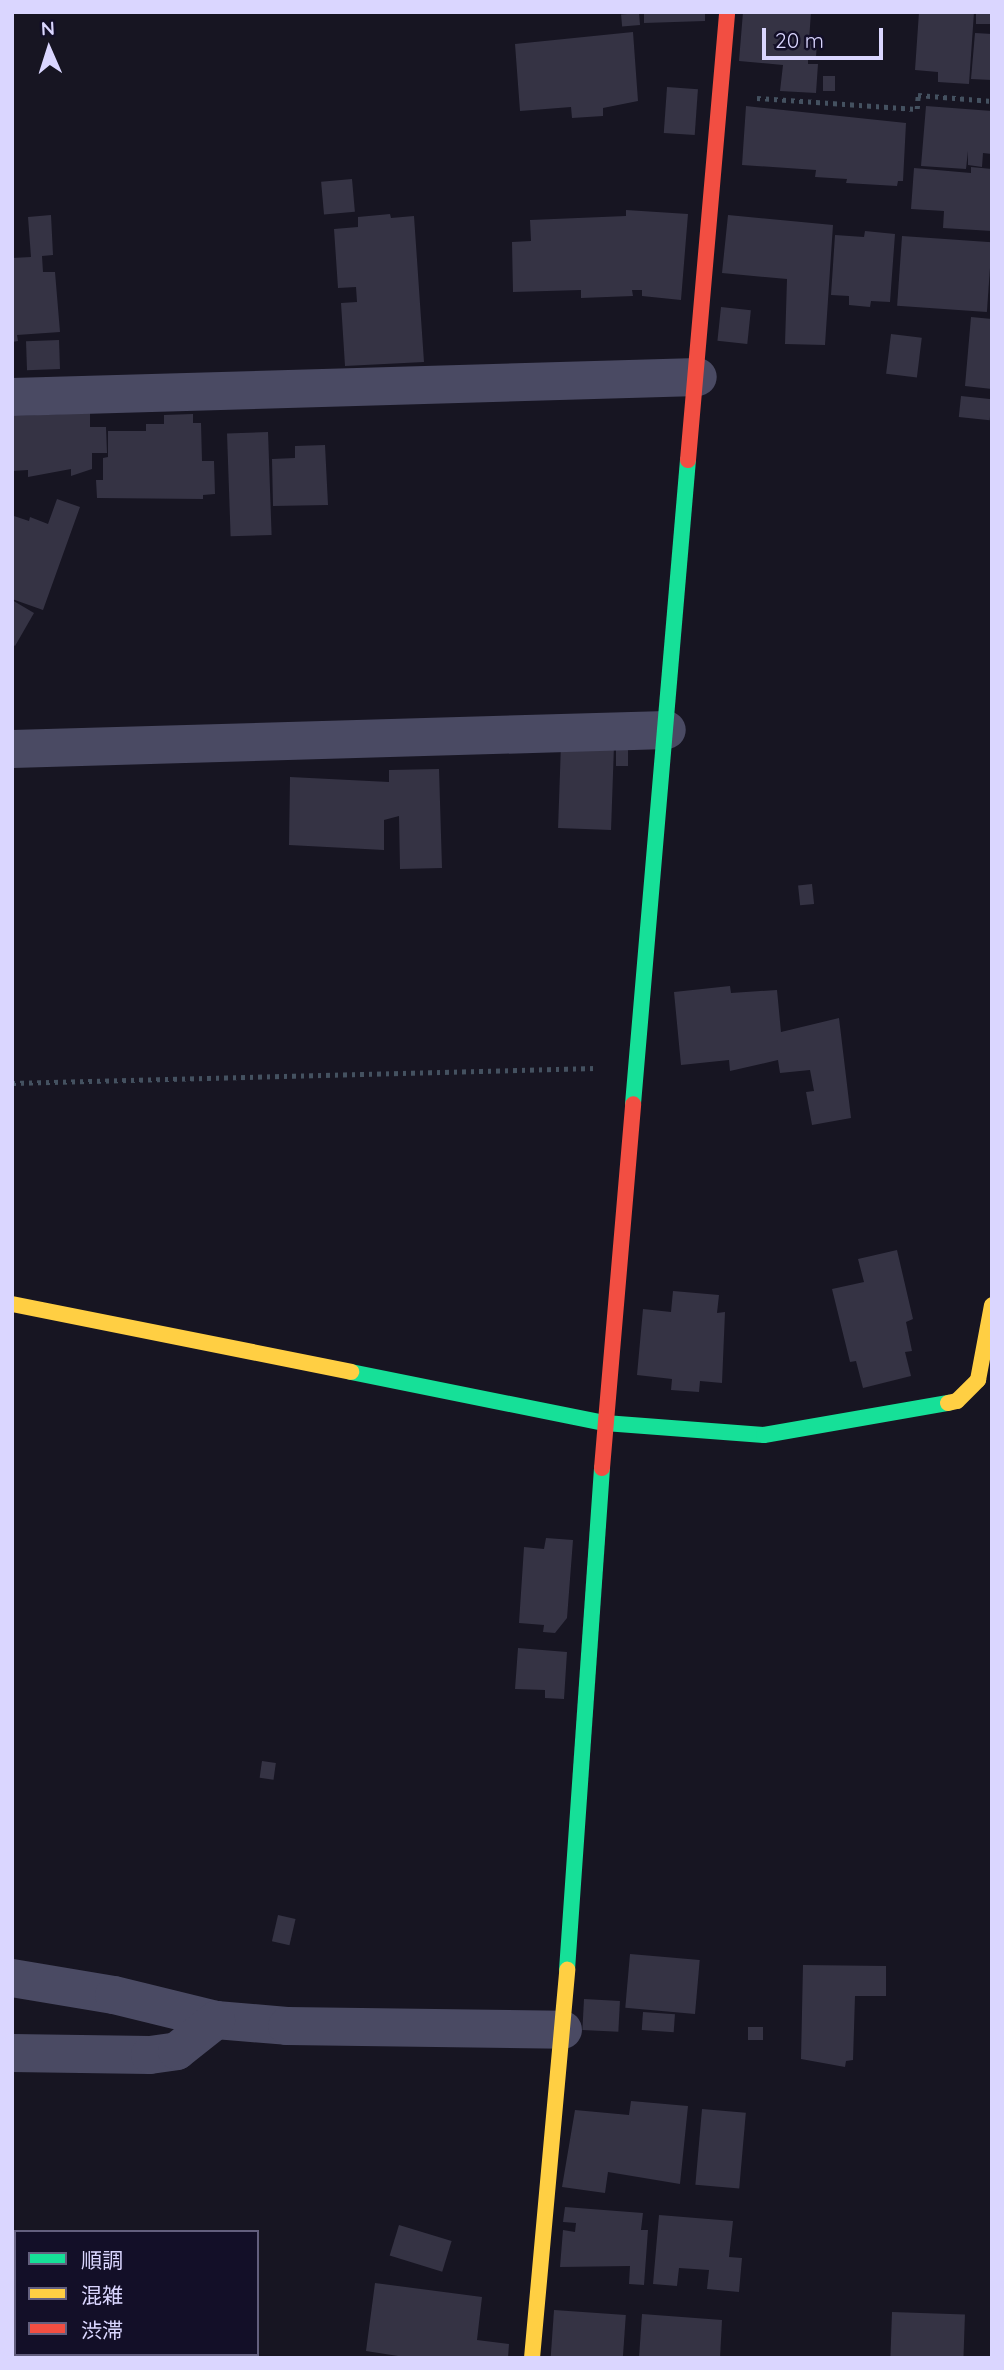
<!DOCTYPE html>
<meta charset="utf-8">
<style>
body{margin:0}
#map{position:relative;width:1004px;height:2370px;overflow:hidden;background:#171522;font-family:Quicksand,"Noto Sans JP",sans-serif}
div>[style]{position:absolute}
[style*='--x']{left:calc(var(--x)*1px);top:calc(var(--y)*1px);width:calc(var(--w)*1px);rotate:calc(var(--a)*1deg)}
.building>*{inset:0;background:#353344;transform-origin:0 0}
.path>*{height:4.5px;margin-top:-2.25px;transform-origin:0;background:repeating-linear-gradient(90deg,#445160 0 3.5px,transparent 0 8.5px)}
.street>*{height:38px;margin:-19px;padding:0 19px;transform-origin:19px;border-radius:19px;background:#4a4a63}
.fast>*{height:16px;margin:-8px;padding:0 8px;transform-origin:8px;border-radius:8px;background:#16e098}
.slow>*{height:16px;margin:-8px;padding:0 8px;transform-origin:8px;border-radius:8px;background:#ffcf43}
.jam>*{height:16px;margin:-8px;padding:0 8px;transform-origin:8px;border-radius:8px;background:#f24e42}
span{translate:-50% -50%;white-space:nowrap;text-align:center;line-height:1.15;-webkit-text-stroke:7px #130f28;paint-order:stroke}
.frame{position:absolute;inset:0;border:14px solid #dad6ff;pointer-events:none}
.legend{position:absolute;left:14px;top:2230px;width:245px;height:126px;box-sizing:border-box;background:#130f28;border:2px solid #635f7e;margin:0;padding:9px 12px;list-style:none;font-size:21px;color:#dad6ff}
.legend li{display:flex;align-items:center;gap:14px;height:35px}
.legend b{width:35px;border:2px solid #635f7e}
.north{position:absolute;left:14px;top:14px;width:70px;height:70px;-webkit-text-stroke:5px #130f28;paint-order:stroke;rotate:357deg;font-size:19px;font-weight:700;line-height:28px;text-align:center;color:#dad6ff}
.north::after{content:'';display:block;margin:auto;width:24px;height:32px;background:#dad6ff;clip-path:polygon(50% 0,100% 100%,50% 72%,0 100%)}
.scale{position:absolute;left:762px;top:28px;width:121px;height:32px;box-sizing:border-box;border:4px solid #dad6ff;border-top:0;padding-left:9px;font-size:21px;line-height:24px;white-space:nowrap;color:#dad6ff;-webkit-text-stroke:5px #130f28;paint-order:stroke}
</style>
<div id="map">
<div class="building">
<div style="clip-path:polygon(644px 12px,705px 12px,705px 21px,644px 23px)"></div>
<div style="clip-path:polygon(743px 12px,811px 12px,809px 41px,817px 42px,816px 57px,808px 57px,808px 64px,818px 64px,816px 93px,780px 91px,783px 65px,739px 61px)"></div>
<div style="clip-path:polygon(919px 12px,974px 12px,969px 84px,938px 82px,938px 72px,915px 70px)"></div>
<div style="left:976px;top:12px;width:16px;height:12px"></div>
<div style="left:639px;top:13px;width:12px;height:18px;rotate:85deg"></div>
<div style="clip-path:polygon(633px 32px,638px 101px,603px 108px,603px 116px,572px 118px,571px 107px,520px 111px,515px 44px)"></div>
<div style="clip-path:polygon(975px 33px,992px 34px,992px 80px,971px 79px)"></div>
<div style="left:823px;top:76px;width:12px;height:15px"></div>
<div style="left:667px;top:87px;width:31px;height:46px;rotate:4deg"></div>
<div style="clip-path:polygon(746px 106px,906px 123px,903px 181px,898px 181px,897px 186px,846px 183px,847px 179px,815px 177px,816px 170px,742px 165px)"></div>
<div style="clip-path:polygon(926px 106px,992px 111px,992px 154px,983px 153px,982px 167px,968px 165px,968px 151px,966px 169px,921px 166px)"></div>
<div style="clip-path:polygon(971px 167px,992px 169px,992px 231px,943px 228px,944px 211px,911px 209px,914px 168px,971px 173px)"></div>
<div style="left:352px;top:179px;width:33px;height:31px;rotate:85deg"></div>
<div style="clip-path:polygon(626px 210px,688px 214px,681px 300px,642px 296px,642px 290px,632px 290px,633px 296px,581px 298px,581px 290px,513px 292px,512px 242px,531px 241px,530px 220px,626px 216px)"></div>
<div style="clip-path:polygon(390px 214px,391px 218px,414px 216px,424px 362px,345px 366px,341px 303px,357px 302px,356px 287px,338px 288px,334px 229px,358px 227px,358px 217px)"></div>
<div style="clip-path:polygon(51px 215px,53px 255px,42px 256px,43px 272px,55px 272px,60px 332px,17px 335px,18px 341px,12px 342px,12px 258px,31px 257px,28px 217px)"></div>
<div style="clip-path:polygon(728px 215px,833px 225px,825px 345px,785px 344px,787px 279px,722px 273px)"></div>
<div style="clip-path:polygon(865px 231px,895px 234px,890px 302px,871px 301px,870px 307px,849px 305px,849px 296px,831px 295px,835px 235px,864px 237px)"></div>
<div style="left:902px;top:236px;width:90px;height:70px;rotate:4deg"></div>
<div style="left:721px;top:307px;width:30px;height:34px;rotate:6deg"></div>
<div style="clip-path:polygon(971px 317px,992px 319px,992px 389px,965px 386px)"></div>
<div style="left:891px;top:334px;width:31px;height:40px;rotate:7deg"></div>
<div style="left:59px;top:340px;width:29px;height:33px;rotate:88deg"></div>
<div style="left:961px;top:396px;width:31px;height:21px;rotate:6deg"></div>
<div style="clip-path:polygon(90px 413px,90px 427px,106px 427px,107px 453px,92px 453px,92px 469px,71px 476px,71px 469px,28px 477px,28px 470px,12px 471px,12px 416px)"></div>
<div style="clip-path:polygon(193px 414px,193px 423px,201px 423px,202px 461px,214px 461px,215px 494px,203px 495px,203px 499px,97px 498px,96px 480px,103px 480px,103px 458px,108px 457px,108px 431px,146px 431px,146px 424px,164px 424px,164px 415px)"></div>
<div style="left:268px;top:432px;width:103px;height:41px;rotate:88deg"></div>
<div style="clip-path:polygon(325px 445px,328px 505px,273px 506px,272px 459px,295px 458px,295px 446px)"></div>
<div style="clip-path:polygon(57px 499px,80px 507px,43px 610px,12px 599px,12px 520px,14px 516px,29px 521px,30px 517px,48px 524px)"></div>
<div style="clip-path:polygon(12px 600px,34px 613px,15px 646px,12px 644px)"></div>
<div style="left:614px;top:745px;width:85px;height:53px;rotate:92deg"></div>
<div style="left:628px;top:749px;width:17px;height:12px;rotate:90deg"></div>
<div style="clip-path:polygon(439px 769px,442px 868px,400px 869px,399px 816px,384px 820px,384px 850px,289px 845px,290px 777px,389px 782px,389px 770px)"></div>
<div style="left:812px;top:884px;width:20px;height:14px;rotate:84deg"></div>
<div style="clip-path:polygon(730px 986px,731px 993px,777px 990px,781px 1032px,839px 1018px,851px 1118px,812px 1125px,806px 1092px,814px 1091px,810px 1070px,780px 1073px,778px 1060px,730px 1071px,729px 1060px,681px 1065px,674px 992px)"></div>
<div style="clip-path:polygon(897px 1250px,913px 1319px,906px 1322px,912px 1351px,905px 1352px,911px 1376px,863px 1388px,856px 1361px,850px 1362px,832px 1289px,864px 1282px,858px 1259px)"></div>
<div style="clip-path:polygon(673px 1291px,719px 1295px,717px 1313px,725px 1312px,722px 1383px,700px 1381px,699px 1392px,671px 1390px,672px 1379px,637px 1375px,643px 1309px,671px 1312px)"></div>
<div style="clip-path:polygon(546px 1538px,573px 1540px,567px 1618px,555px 1633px,543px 1632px,544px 1625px,519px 1623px,524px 1547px,544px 1549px)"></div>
<div style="clip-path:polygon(518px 1648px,567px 1652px,564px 1699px,545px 1698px,545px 1690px,515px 1689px)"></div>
<div style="left:262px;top:1761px;width:14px;height:17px;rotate:8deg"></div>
<div style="left:278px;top:1915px;width:18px;height:27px;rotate:13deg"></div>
<div style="left:630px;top:1954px;width:70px;height:54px;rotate:5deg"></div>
<div style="clip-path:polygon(803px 1965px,886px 1966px,886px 1996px,855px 1996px,853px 2060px,846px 2061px,845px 2067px,801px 2059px)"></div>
<div style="left:584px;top:1999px;width:36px;height:31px;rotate:3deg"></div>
<div style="left:643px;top:2012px;width:32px;height:18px;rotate:4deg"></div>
<div style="left:748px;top:2027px;width:15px;height:13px"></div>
<div style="clip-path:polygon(631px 2101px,688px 2106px,680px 2184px,608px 2172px,605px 2193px,562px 2187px,575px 2110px,629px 2115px)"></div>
<div style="left:702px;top:2109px;width:44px;height:76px;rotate:5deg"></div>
<div style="clip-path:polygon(565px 2207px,643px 2213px,641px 2230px,648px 2230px,644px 2285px,629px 2284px,630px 2266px,560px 2267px,563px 2230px,575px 2232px,576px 2223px,563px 2222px)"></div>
<div style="clip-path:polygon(659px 2215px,733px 2221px,729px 2257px,742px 2258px,739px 2292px,707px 2289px,709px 2270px,679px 2268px,677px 2286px,653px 2284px)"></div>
<div style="left:399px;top:2225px;width:55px;height:32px;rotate:17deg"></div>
<div style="clip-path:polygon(375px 2283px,482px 2297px,477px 2340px,509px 2344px,508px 2358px,411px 2358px,366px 2351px)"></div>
<div style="left:554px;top:2310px;width:72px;height:48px;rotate:4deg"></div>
<div style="left:892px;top:2312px;width:73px;height:46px;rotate:2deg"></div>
<div style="clip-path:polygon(642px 2314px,722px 2320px,720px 2358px,639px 2358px)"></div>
</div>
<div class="path">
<div style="--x:757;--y:98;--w:160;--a:3.9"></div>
<div style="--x:917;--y:109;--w:14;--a:-86"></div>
<div style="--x:918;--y:95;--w:74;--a:4.6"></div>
<div style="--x:12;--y:1083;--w:584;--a:-1.47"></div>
</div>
<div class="street">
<div style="--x:12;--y:397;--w:686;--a:-1.67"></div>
<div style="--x:12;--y:749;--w:655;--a:-1.66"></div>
<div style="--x:12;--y:1978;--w:103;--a:9.5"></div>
<div style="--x:114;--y:1995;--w:105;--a:13.8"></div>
<div style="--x:216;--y:2020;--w:71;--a:4.8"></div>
<div style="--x:287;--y:2026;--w:276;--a:0.8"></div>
<div style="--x:12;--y:2053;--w:138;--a:0.8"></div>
<div style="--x:150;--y:2055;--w:27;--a:-8"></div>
<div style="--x:177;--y:2051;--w:50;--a:-38.5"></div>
</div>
<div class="fast">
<div style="--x:633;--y:1104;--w:646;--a:-85.12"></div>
<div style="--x:351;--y:1372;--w:259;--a:11.4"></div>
<div style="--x:605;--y:1423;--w:159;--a:4.3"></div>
<div style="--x:764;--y:1435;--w:187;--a:-9.9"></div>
<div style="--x:567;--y:1970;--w:503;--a:-86.01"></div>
</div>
<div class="slow">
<div style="--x:12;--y:1304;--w:346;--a:11.3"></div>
<div style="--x:948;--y:1403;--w:9;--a:-13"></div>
<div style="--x:957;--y:1401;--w:30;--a:-45"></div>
<div style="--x:978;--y:1380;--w:76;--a:-79.4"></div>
<div style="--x:532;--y:2358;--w:390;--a:-84.8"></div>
</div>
<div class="jam">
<div style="--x:688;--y:460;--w:450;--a:-85"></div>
<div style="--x:602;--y:1468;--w:365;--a:-85.1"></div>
</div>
<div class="frame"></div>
<ul class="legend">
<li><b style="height:9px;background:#16e098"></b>順調</li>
<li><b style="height:9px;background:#ffcf43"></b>混雑</li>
<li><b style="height:9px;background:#f24e42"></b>渋滞</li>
</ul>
<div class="north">N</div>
<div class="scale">20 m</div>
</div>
